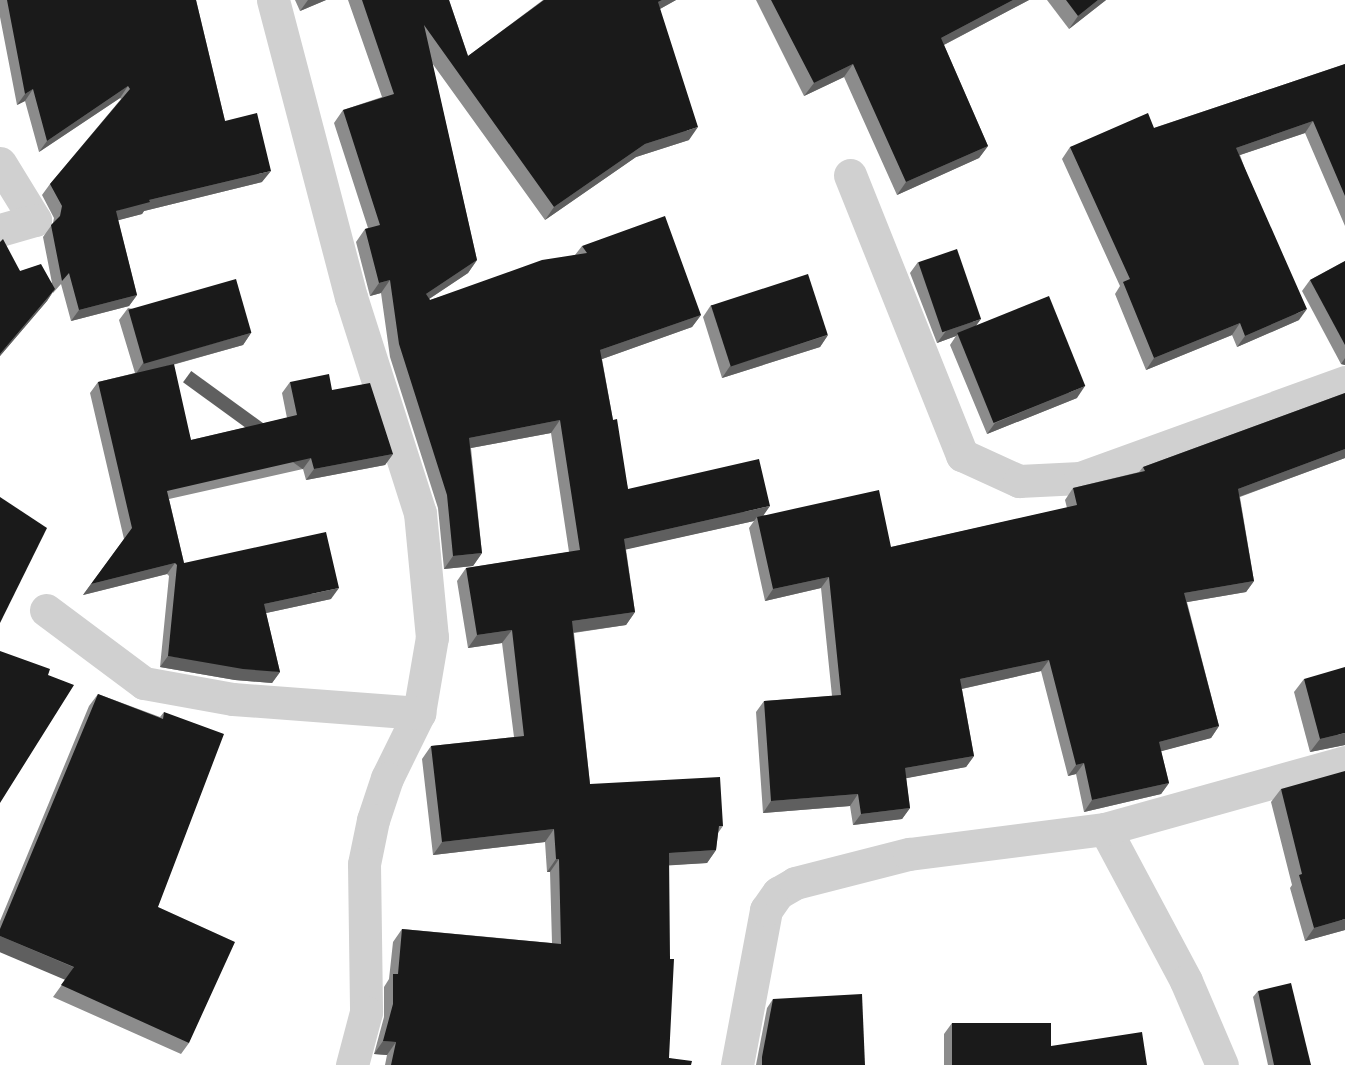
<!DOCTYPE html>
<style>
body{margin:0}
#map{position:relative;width:1345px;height:1065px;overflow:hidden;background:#fff;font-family:"Public Sans",sans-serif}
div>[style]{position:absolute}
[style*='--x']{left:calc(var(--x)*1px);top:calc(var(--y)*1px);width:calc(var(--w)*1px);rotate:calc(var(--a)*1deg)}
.street>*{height:33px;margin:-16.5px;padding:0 16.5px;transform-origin:16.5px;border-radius:16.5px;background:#d0d0d0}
.wall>*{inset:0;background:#8c8c8c}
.shaded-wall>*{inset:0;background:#5f5f5f;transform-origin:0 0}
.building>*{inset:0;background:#1a1a1a;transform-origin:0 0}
span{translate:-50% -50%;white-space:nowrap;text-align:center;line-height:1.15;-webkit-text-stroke:6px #fff;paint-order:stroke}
</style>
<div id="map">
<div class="street">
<div style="--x:273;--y:0;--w:307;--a:75.3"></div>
<div style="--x:351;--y:297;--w:227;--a:72.3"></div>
<div style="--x:420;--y:513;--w:125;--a:84.5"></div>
<div style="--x:432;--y:637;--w:77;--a:99.7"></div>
<div style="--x:419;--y:713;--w:72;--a:116.2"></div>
<div style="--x:387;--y:778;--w:44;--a:108.4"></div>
<div style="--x:373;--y:820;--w:45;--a:101.6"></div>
<div style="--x:364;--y:864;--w:148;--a:89.2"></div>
<div style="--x:366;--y:1012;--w:55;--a:104.8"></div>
<div style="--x:0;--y:163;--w:67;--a:58.4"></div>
<div style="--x:35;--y:220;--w:36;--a:164"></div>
<div style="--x:850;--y:175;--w:302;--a:68.2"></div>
<div style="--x:962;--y:455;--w:63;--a:24.5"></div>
<div style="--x:1019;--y:481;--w:61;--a:-2.8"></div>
<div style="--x:1080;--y:478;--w:282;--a:-19.9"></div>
<div style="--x:46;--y:610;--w:122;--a:36.7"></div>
<div style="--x:144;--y:683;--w:90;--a:10.2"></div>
<div style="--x:233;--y:699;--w:187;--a:4.3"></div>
<div style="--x:1105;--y:829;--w:172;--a:61.9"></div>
<div style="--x:1186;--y:981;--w:91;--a:66.8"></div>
<div style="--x:737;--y:1065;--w:158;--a:-79.4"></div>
<div style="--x:766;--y:910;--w:21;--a:-55"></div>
<div style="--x:778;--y:893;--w:20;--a:-30"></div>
<div style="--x:795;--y:883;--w:118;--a:-14.3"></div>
<div style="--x:909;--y:854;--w:198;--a:-7.3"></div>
<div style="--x:1105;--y:829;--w:249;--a:-15.6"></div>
</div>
<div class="wall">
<div style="clip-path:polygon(0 0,196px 0,225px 121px,262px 182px,144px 211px,142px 214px,118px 220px,137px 295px,129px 306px,71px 321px,61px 284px,53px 293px,53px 291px,47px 301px,0 356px,0 242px,20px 271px,52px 283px,43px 237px,53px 223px,54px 218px,42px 195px,50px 184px,121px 99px,120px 98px,39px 152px,25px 101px,17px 105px,0 17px)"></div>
<div style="clip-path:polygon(295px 0,326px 0,300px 11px)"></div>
<div style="clip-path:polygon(348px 0,449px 0,468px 56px,543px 0,676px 0,660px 9px,689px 140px,636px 157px,545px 220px,432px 63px,477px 260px,468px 273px,429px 299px,430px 300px,575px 255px,582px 246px,701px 315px,692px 327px,602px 359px,613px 420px,628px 489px,764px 515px,891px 547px,1067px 508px,1065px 500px,1073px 488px,1139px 472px,1143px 467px,1345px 393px,1345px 458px,1240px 497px,1254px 581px,1246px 592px,1187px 602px,1219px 726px,1211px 738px,1161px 751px,1169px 783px,1161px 794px,1084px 812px,1076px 774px,1068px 776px,1041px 671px,962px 689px,974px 756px,966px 767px,906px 778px,910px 808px,902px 819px,853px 825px,850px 806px,763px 813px,756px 712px,764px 701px,832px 696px,821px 588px,765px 601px,749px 528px,754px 521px,626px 549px,635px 612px,626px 625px,574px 633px,590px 784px,723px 826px,718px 833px,716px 850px,707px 863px,669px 865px,669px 1058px,691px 1065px,385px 1065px,387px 1055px,374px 1054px,384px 1017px,384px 987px,389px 979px,393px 942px,402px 929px,552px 943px,550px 872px,547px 872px,545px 842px,433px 855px,422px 759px,431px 746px,514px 737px,502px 643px,468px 648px,457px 581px,466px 568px,569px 552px,551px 433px,471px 448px,482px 553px,473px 566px,444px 569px,438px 508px,390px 357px,381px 293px,370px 296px,356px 242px,365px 229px,368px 228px,334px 123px,343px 110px,382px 97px)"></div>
<div style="clip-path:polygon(756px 0,1029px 0,944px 45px,988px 146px,979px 158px,897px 195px,844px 77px,804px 96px)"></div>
<div style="clip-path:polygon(1047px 0,1106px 0,1069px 29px)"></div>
<div style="clip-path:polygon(1345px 64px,1345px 226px,1305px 133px,1240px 155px,1299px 320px,1237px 347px,1232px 335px,1146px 370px,1115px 294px,1120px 286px,1062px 159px,1070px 147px,1154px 128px)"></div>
<div style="clip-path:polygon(1345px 261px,1345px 365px,1341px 364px,1302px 291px,1310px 280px)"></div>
<div style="clip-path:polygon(918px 262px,976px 326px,1077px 398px,987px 434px,950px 345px,956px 336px,937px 343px,910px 273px)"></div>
<div style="clip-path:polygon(711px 305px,828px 335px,820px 347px,722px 378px,703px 317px)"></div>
<div style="clip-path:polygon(128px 308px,251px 333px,243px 345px,169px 366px,191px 440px,287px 418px,282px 393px,290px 382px,332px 390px,393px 454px,385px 465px,306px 480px,303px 469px,169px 499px,184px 563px,331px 599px,266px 613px,280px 672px,272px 683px,235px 680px,160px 667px,169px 576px,167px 574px,83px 595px,124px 539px,90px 393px,98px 382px,135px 373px,119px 320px)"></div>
<div style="clip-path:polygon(1304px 679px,1345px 745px,1310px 752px,1294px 692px)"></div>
<div style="clip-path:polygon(98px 694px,160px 717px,164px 712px,158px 907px,189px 1043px,181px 1054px,53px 997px,66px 979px,0 951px,0 921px,89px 706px)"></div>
<div style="clip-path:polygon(1281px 789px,1345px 930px,1305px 941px,1290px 888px,1292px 885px,1271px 802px)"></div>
<div style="clip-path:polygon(1258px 991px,1311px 1065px,1268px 1065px,1253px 997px)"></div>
<div style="clip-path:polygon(773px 999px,865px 1065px,756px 1065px,767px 1008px)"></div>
<div style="clip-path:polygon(952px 1023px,1051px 1046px,1147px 1065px,944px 1065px,944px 1034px)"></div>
</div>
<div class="shaded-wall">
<div style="clip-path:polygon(308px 0,326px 0,300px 11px)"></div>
<div style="clip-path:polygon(662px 0,676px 0,649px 15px,658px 2px)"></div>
<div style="clip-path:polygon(1013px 0,1029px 0,932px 51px,941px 38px)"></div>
<div style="clip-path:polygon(1098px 0,1106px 0,1069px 29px,1078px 16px)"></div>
<div style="clip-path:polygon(853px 64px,844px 77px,804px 96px,814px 83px)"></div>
<div style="clip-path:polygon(128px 86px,120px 98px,39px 152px,47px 141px)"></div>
<div style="clip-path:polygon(33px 89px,25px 101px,17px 105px,25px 94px)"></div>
<div style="clip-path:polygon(1313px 121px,1305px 133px,1228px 159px,1236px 148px)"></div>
<div style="clip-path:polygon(698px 127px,689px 140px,636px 157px,545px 220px,554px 207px,645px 144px)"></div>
<div style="clip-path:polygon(988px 146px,979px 158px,897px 195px,906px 182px)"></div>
<div style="clip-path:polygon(271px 171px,262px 182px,144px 211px,142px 214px,108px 223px,116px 211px,149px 200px)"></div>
<div style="clip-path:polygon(477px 260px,468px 273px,417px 307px,426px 294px)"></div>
<div style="clip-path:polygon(390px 280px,381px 293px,370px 296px,379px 283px)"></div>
<div style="clip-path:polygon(55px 289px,47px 301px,0 356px,0 354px)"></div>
<div style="clip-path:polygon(137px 295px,129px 306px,71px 321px,79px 310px)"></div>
<div style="clip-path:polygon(1307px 309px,1299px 320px,1237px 347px,1245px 336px)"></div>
<div style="clip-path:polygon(701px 315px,692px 327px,591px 363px,600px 350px)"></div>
<div style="clip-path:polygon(981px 319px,973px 330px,958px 334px,956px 336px,937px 343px,946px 331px)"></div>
<div style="clip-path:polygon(1240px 323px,1232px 335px,1146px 370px,1154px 358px)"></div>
<div style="clip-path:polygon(251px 333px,243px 345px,135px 375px,143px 363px)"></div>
<div style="clip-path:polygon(828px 335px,820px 347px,722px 378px,730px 366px)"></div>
<div style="clip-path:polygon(1345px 358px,1345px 365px,1341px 364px)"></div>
<div style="clip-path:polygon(1085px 386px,1077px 398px,987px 434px,995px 423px)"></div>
<div style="clip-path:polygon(560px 420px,551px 433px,460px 450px,469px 438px)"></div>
<div style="clip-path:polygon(1345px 449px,1345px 458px,1230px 500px,1238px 489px)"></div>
<div style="clip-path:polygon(393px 454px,385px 465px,306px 480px,314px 469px)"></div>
<div style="left:311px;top:458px;width:14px;height:148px;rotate:126deg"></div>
<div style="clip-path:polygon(770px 506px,761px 519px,757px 517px,754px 521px,615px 552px,624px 539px)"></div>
<div style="clip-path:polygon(482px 553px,473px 566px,444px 569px,453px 556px)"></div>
<div style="clip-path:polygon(175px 563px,167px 574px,83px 595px,91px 584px)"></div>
<div style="clip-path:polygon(829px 577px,821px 588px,765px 601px,773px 589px)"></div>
<div style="clip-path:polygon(1254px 581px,1246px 592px,1176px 604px,1184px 593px)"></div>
<div style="clip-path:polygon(339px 588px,331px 599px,257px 615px,264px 604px)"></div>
<div style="clip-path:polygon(635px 612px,626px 625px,563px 634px,572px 621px)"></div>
<div style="clip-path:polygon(512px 630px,502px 643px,468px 648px,477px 635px)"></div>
<div style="clip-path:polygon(168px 656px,280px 672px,272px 683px,235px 680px,160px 667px)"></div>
<div style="clip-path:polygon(1049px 660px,1041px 671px,952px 691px,960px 679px)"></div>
<div style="clip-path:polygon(1219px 726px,1211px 738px,1151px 754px,1159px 742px)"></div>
<div style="clip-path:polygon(1345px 733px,1345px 745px,1310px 752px,1320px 739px)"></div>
<div style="clip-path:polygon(974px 756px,966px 767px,897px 780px,905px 768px)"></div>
<div style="clip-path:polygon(1084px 763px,1076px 774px,1068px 776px,1076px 765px)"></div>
<div style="clip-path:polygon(1169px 783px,1161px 794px,1084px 812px,1092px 800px)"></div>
<div style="clip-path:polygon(858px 794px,850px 806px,763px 813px,771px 801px)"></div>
<div style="clip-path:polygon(910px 808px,902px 819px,853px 825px,861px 814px)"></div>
<div style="clip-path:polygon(554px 829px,545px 842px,433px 855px,442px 842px)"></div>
<div style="clip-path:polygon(716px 850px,707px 863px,660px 866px,669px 853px)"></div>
<div style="clip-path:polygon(556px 859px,559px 859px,550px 872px,547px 872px)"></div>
<div style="clip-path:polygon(1345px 919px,1345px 930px,1305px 941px,1314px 928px)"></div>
<div style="left:0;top:936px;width:80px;height:15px;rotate:23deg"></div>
<div style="clip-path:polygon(383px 1041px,396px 1042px,387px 1055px,374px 1054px)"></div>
</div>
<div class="building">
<div style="clip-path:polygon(7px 0,196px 0,225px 121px,257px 113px,271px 171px,149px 200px,150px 202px,116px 211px,137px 295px,79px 310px,69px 273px,62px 281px,51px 225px,60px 216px,62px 206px,50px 184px,130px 89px,128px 86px,47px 141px,33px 89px,25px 94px)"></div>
<div style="clip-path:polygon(362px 0,449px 0,468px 56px,544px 0,662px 0,658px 2px,698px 127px,645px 144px,554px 207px,424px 25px,477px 260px,426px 294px,430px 300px,542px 260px,587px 253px,582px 246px,665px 216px,701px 315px,600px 350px,613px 420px,617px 419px,628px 489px,759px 459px,770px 506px,624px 539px,635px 612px,572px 621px,590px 784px,720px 777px,723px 826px,719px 826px,716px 850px,669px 853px,670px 959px,674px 959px,669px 1058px,692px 1061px,691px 1065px,391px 1065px,396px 1042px,383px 1041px,393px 1004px,393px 974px,398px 974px,402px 929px,561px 944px,559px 859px,556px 859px,554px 829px,442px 842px,431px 746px,524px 736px,512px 630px,477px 635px,466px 568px,580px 550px,560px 420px,469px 438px,482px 553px,453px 556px,447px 495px,399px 344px,390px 280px,379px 283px,365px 229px,380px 225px,343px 110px,394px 94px)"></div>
<div style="clip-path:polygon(771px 0,1013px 0,941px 38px,988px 146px,906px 182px,853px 64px,814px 83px)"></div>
<div style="clip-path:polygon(1066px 0,1098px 0,1078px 16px)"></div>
<div style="clip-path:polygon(1345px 64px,1345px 196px,1313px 121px,1236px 148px,1307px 309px,1245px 336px,1240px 323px,1154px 358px,1123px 282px,1130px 279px,1070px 147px,1148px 113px,1154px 128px)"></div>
<div style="clip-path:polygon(3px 239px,20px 271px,41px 264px,55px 289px,0 354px,0 242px)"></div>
<div style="left:957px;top:249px;width:74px;height:41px;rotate:71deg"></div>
<div style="clip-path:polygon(1345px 261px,1345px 345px,1310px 280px)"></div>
<div style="left:808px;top:274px;width:64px;height:102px;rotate:72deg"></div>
<div style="left:236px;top:279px;width:56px;height:112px;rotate:74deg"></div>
<div style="left:1049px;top:296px;width:97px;height:99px;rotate:68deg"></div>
<div style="clip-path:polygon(174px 364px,191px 440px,297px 415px,290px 382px,329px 374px,332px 390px,370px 383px,393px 454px,314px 469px,311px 458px,167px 491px,184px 563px,326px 532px,339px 588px,264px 604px,280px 672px,243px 669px,168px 656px,177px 565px,175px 563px,91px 584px,132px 528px,98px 382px)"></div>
<div style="clip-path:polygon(1345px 393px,1345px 449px,1238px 489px,1254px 581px,1184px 593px,1219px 726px,1159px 742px,1169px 783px,1092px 800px,1084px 763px,1076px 765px,1049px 660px,960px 679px,974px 756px,905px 768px,910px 808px,861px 814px,858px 794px,771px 801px,764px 701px,841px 695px,829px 577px,773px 589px,757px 517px,879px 490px,891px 547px,1077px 505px,1073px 488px,1145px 471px,1143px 467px)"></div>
<div style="clip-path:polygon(0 497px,47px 528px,0 623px)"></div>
<div style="clip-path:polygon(0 651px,50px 669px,48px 675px,74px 685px,0 803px)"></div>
<div style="clip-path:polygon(1345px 667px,1345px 733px,1320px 739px,1304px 679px)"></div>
<div style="clip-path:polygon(98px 694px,163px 719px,164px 712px,224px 734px,158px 907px,235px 942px,189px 1043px,61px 985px,74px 967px,0 936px,0 929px)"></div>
<div style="clip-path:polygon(1345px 771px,1345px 919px,1314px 928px,1299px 875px,1302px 874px,1281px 789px)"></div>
<div style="clip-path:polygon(1291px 983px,1311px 1065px,1274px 1065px,1258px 991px)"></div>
<div style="clip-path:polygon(862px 994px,865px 1065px,762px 1065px,762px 1057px,773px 999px)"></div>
<div style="clip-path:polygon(952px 1023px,1051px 1023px,1051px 1046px,1142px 1032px,1147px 1065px,952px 1065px)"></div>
</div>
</div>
